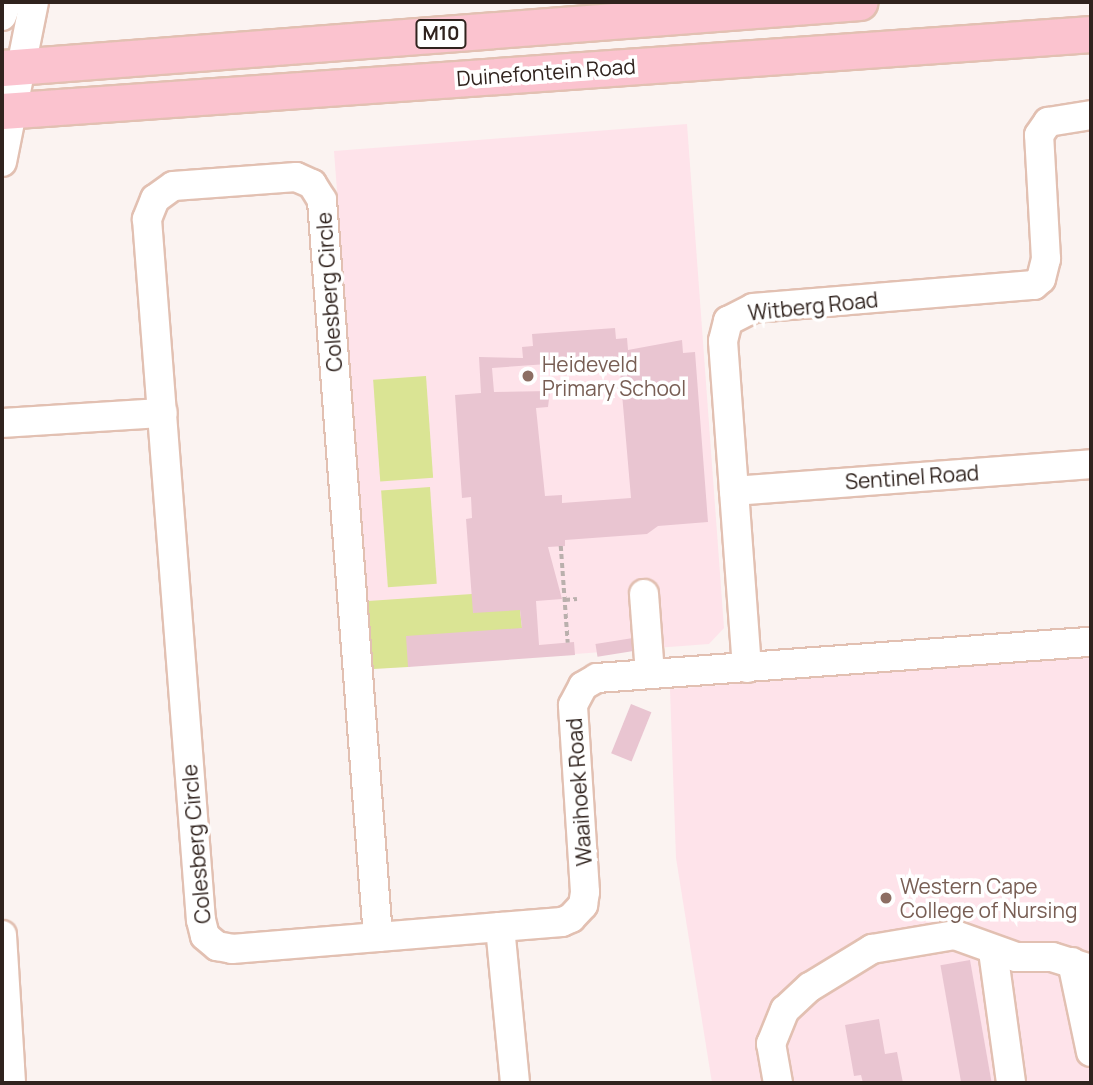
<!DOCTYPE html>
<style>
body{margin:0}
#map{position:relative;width:1093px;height:1085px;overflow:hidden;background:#fbf3f1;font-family:Manrope,sans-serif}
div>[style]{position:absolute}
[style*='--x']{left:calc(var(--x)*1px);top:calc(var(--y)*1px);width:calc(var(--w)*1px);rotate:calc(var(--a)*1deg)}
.education>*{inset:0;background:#fee3ea}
.green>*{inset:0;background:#dae494;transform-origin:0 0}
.building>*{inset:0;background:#e9c5d1;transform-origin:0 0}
.path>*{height:3.5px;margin-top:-1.75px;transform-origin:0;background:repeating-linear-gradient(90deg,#bab0ad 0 5px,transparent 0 8.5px)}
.roads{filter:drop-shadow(2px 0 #e2c0b2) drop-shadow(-2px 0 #e2c0b2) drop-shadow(0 2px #e2c0b2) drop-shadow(0 -2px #e2c0b2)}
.minor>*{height:28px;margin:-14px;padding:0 14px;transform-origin:14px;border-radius:14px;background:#fff}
.major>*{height:35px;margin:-17.5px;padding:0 17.5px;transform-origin:17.5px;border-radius:17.5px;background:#fbc3cf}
.dots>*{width:19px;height:19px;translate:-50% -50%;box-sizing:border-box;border:4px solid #fff;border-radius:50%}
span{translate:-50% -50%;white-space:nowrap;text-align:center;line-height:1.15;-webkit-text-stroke:7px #fff;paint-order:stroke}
.shield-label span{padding:2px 5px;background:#fff;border:2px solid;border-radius:5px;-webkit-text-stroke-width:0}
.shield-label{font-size:19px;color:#30231e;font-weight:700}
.street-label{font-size:21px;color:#30231e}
.education-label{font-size:21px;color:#785e54}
.left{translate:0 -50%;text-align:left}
.frame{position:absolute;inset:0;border:4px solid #30231e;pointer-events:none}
</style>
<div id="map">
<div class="education">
<div style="clip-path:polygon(687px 124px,724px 628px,709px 644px,373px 669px,334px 151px)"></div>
<div style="clip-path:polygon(1091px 657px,1091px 1083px,712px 1083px,676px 858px,670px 689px)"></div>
</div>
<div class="green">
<div style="left:426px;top:376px;width:102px;height:53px;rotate:86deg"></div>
<div style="left:430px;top:487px;width:97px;height:49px;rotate:86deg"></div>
<div style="clip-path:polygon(472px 594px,520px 610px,522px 628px,408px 667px,373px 669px,368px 601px)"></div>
</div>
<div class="building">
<div style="clip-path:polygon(evenodd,615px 328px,616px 339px,627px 338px,628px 350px,682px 340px,683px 353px,695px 352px,708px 522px,658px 526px,647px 534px,565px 540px,565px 546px,548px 547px,562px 599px,536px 601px,539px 645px,574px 642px,575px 655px,408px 667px,406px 636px,522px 628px,520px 610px,473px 613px,466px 519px,472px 518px,471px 497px,462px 498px,455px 395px,481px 393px,479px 357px,523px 358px,522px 347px,533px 346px,532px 334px,615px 328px,619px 359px,631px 498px,562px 503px,562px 495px,545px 496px,536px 408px,548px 407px,550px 391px,494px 392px,492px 368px,619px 359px)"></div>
<div style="left:633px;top:638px;width:13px;height:38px;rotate:81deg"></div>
<div style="left:631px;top:704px;width:22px;height:53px;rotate:22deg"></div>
<div style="left:970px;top:960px;width:125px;height:30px;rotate:80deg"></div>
<div style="clip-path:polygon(879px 1019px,885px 1054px,897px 1052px,903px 1083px,863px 1083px,861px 1075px,854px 1076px,845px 1025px)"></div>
</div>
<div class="path">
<div style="--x:561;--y:546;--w:97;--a:85.9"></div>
<div style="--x:565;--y:600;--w:12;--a:-5"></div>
</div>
<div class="roads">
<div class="minor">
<div style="--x:2;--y:16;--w:15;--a:-70"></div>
<div style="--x:2;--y:162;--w:163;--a:-78.7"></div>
<div style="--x:2;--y:423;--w:161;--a:-3.6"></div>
<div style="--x:734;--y:491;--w:358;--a:-4.3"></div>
<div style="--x:644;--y:594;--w:80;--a:85.7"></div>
<div style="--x:747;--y:668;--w:328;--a:-94.2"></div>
<div style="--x:723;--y:341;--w:21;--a:-76"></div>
<div style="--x:728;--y:321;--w:28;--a:-27"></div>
<div style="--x:753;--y:308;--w:282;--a:-4.7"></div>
<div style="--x:1034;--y:285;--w:9;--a:-41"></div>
<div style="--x:1041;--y:279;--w:21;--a:-76"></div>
<div style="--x:1046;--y:259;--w:124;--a:-93.2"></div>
<div style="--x:1039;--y:135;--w:16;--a:-55"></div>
<div style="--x:1048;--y:122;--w:44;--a:-9.2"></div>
<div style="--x:500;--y:927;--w:157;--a:84.5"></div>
<div style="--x:2;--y:935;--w:148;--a:86.5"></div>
<div style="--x:378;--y:937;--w:739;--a:-94.35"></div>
<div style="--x:322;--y:200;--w:19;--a:-122"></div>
<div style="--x:312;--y:184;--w:17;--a:-156"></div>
<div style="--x:296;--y:177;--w:123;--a:175.8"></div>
<div style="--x:173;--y:186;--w:22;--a:144"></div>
<div style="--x:155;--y:199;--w:22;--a:112"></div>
<div style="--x:147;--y:219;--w:703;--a:85.6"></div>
<div style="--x:201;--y:920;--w:16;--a:76"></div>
<div style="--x:205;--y:936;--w:16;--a:40"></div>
<div style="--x:217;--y:946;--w:15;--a:11"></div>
<div style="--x:232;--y:949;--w:269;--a:-4.7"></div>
<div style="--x:500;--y:927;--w:62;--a:-4.6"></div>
<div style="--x:562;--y:922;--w:10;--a:-24"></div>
<div style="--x:571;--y:918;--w:18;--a:-47"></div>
<div style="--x:583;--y:905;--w:13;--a:-81"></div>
<div style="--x:585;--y:892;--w:187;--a:-93.7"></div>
<div style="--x:573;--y:705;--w:21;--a:-62"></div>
<div style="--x:583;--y:686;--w:16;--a:-30"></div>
<div style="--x:597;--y:678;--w:495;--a:-4.2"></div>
<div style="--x:993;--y:951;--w:133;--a:82.2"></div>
<div style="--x:1072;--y:962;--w:92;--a:78.1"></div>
<div style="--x:778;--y:1083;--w:40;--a:-100"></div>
<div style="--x:771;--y:1044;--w:37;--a:-68"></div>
<div style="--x:785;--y:1010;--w:34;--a:-43"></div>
<div style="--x:810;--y:987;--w:73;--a:-31.5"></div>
<div style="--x:872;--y:949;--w:84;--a:-9.6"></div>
<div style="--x:955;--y:935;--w:65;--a:19.8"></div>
<div style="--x:1016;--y:957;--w:36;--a:0"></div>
<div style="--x:1052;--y:957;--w:41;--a:17.1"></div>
</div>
<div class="major">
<div style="--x:2;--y:68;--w:860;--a:-4.4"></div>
<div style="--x:2;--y:111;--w:1092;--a:-4.04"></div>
</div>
</div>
<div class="dots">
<div style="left:528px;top:376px;background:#8d6e63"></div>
<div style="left:886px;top:898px;background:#8d6e63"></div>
</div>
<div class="shield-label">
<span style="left:441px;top:34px">M10</span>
</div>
<div class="street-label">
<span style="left:546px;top:72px;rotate:-4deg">Duinefontein Road</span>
<span style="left:329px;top:292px;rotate:-94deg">Colesberg Circle</span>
<span style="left:813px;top:306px;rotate:-6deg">Witberg Road</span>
<span style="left:912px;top:477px;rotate:-4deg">Sentinel Road</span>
<span style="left:579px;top:792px;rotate:-94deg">Waaihoek Road</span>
<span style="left:196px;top:844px;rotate:-95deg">Colesberg Circle</span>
</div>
<div class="education-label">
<span class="left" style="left:542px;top:376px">Heideveld<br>Primary School</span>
<span class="left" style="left:900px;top:898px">Western Cape<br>College of Nursing</span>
</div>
<div class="frame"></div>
</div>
